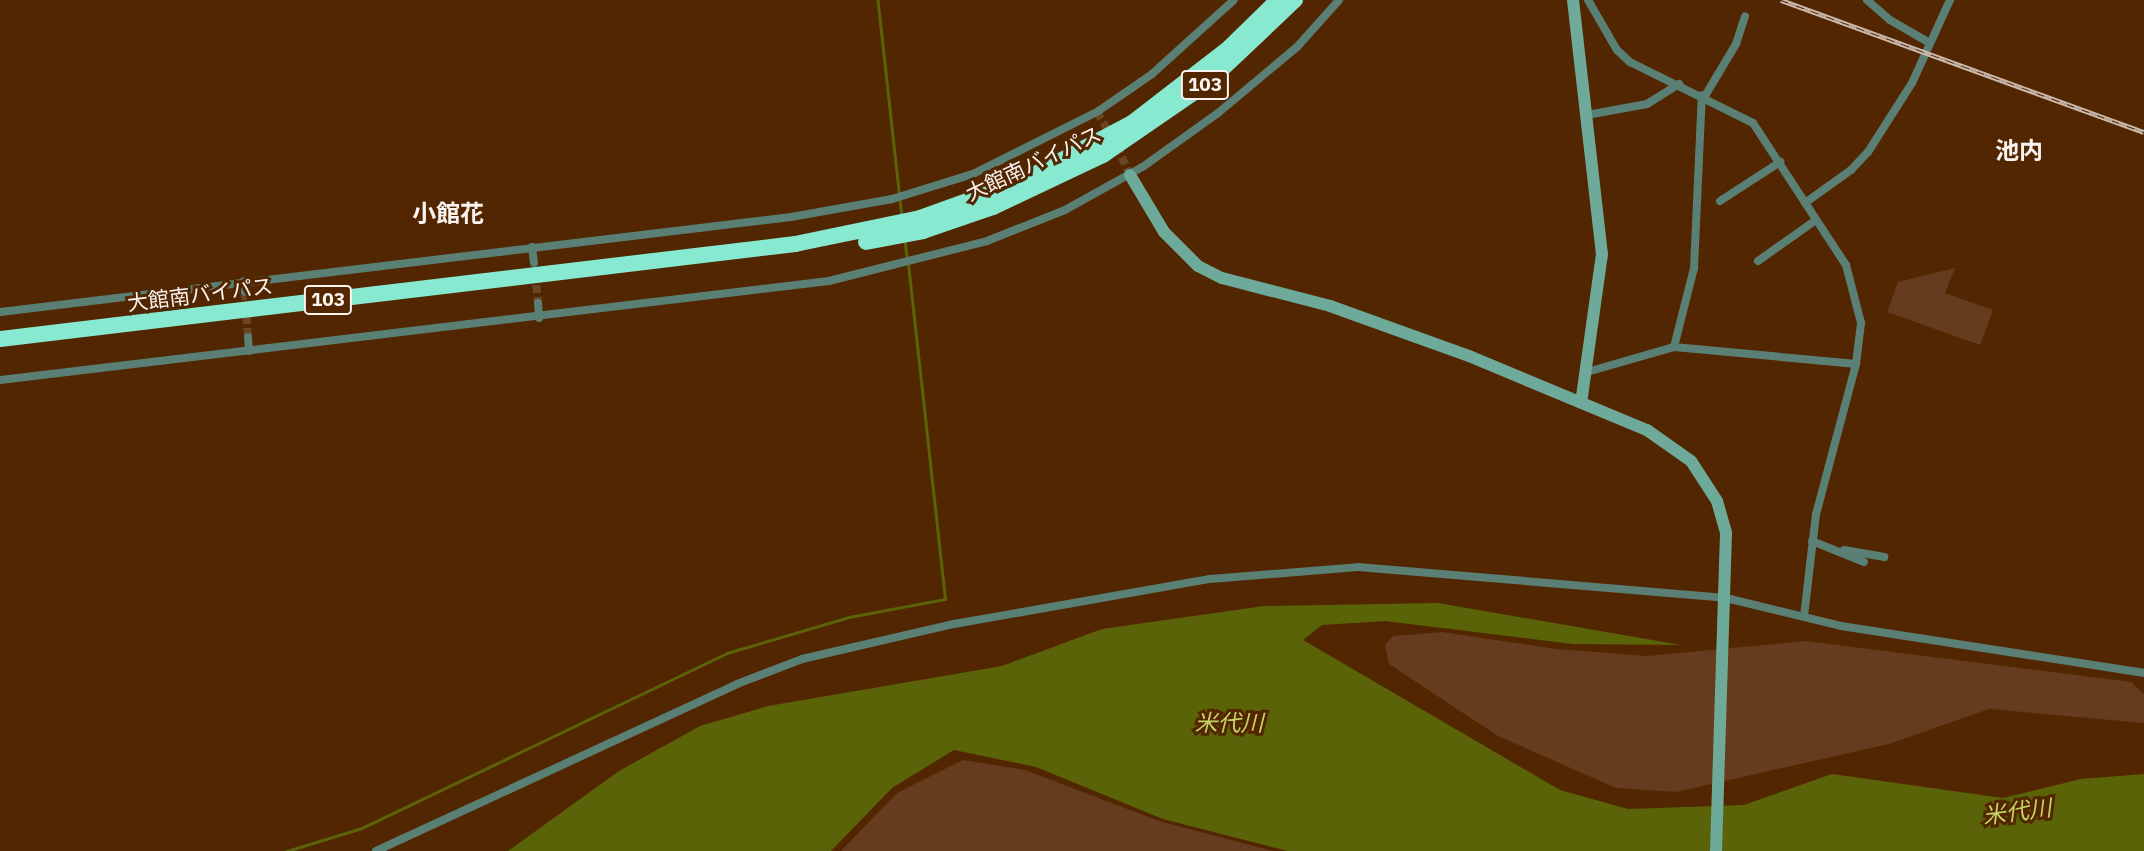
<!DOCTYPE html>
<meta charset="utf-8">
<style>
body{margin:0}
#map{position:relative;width:2144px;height:851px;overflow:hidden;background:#512600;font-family:"IBM Plex Sans","Noto Sans JP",sans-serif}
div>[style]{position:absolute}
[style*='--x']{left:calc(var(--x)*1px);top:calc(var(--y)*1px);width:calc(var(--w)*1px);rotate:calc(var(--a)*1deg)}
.green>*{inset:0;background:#653c1e}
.water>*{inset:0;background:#5b6308}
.stream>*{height:2.5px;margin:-1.25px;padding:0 1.25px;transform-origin:1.25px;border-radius:1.25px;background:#5b6308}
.street-tunnel>*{height:8px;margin-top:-4px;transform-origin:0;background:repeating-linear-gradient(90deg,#6a4524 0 8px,transparent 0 12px)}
.street>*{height:8px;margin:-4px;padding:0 4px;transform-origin:4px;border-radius:4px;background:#5a7f75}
.secondary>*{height:12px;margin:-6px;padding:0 6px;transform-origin:6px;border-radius:6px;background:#6daa9a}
.highway>*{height:16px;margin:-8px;padding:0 8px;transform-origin:8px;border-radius:8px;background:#87e9d0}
.rail>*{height:5px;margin-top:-2.5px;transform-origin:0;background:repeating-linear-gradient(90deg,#512600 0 8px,#cbbaad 0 16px);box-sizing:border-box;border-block:2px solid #cbbaad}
span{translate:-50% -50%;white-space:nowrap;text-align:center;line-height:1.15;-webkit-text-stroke:6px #512600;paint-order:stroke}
.shield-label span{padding:2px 5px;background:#512600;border:2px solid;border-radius:5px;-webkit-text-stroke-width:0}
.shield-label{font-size:19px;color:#faf3ef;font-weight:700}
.street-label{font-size:21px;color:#faf3ef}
.water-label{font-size:23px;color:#c5d366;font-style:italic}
.quarter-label{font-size:24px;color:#faf3ef;font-weight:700}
</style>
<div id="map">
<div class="green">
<div style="clip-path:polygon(1955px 268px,1945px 293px,1993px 310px,1980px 345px,1887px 312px,1898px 282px)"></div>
<div style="clip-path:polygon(1442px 632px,1556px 649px,1647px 656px,1806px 641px,2131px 682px,2144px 694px,2144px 723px,1989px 709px,1889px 744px,1676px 792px,1616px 788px,1498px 736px,1389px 664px,1385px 645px,1393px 636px)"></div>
<div style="clip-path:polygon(963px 760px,1025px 770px,1159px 821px,1273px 851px,841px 851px,897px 793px)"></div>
</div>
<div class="water">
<div style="clip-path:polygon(1438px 603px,1681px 645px,1573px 644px,1385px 621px,1322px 625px,1303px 640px,1560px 790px,1628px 809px,1744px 805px,1832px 774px,2003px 798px,2081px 779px,2144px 774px,2144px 851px,1288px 851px,1163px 819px,1036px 767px,954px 750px,892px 788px,831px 851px,508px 851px,619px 771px,700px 726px,768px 706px,1002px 666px,1102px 629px,1264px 606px)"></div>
</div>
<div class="stream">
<div style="--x:878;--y:0;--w:217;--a:83.7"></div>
<div style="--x:905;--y:240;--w:17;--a:83"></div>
<div style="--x:287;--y:851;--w:78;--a:-17"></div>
<div style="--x:362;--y:828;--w:405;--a:-25.6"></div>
<div style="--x:727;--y:653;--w:127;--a:-16.4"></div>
<div style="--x:849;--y:617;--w:98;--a:-10.6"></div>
<div style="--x:945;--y:599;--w:337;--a:-96.3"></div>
</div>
<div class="street-tunnel">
<div style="--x:1097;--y:112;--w:26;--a:59"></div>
<div style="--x:1117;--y:146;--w:32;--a:66"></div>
<div style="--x:535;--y:273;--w:30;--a:84"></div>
<div style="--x:245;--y:292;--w:45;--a:86.2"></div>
</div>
<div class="street">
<div style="--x:1588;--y:0;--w:58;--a:59.9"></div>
<div style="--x:1617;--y:50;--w:18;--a:43"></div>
<div style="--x:1630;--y:62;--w:137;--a:26.4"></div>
<div style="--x:1753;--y:123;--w:170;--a:56.8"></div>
<div style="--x:1846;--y:265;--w:60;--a:75.5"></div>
<div style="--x:1861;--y:323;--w:41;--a:97"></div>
<div style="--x:1856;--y:364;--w:155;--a:104.9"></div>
<div style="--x:1816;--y:514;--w:103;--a:96.7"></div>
<div style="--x:1867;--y:0;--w:30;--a:41"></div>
<div style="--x:1890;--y:20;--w:44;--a:30.1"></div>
<div style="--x:1705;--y:96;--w:61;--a:-59.2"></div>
<div style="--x:1736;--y:44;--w:29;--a:-72"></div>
<div style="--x:1587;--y:115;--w:61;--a:-10.4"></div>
<div style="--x:1647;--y:104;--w:38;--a:-32"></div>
<div style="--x:1720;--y:201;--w:72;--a:-33"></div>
<div style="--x:1805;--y:203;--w:57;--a:-35.7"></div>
<div style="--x:1851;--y:170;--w:25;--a:-47"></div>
<div style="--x:1868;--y:152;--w:82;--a:-57.5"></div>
<div style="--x:1912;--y:83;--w:91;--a:-65.4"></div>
<div style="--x:532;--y:247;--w:16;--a:83"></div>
<div style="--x:1758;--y:261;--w:71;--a:-35.3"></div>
<div style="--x:244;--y:281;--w:11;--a:85"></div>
<div style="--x:538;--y:303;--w:15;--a:86"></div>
<div style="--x:0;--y:312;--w:797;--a:-6.85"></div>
<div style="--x:791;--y:217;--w:103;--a:-10.1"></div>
<div style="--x:892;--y:199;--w:85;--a:-17.2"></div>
<div style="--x:973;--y:174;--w:139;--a:-26.6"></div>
<div style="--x:1097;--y:112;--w:67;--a:-34.6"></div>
<div style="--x:1152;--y:74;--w:110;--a:-42.1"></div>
<div style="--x:248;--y:337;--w:14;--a:86"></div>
<div style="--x:1674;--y:347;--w:81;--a:-75.8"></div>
<div style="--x:1694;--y:268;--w:173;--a:-87.4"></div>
<div style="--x:1587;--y:372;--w:91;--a:-16"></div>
<div style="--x:1674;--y:347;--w:183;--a:5.3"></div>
<div style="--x:0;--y:380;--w:835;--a:-6.81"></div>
<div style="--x:829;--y:281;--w:163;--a:-14.2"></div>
<div style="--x:987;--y:241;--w:84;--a:-21.7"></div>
<div style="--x:1065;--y:210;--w:90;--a:-29.1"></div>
<div style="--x:1144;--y:166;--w:91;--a:-35.6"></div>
<div style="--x:1218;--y:113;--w:103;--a:-39.9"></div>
<div style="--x:1297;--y:47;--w:63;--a:-48.2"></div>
<div style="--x:1812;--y:541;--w:56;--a:22"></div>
<div style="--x:1844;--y:550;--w:41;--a:9.9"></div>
<div style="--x:376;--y:851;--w:398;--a:-24.8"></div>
<div style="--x:737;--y:684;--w:70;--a:-21"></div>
<div style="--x:802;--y:659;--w:156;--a:-13"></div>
<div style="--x:954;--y:624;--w:260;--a:-10"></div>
<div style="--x:1210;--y:579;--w:148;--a:-4.6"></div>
<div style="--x:1358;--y:567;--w:369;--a:4.8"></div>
<div style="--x:1726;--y:598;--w:118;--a:13.7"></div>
<div style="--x:1841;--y:626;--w:307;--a:8.8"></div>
</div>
<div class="secondary">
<div style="--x:1573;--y:0;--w:256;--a:83.5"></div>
<div style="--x:1602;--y:254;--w:150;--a:98"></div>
<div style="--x:1130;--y:175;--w:66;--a:59.2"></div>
<div style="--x:1164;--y:232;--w:48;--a:45"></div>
<div style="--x:1198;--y:266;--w:27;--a:27"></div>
<div style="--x:1222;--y:278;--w:112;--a:14.5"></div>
<div style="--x:1330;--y:306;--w:148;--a:19.8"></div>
<div style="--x:1469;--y:356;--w:193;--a:22.6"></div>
<div style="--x:1647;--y:430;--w:54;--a:35.2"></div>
<div style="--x:1691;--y:461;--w:48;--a:57"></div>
<div style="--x:1717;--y:501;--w:33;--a:74"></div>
<div style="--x:1726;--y:533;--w:318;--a:91.8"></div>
</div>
<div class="highway">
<div style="--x:866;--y:242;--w:58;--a:-10.9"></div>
<div style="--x:923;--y:231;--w:74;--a:-18.9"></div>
<div style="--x:993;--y:207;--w:122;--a:-25.3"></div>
<div style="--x:1103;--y:155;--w:124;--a:-34.5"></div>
<div style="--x:1205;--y:85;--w:124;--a:-43.4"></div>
<div style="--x:0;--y:339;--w:801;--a:-6.81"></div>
<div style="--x:795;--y:244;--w:128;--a:-11.7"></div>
<div style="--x:920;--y:218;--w:106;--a:-19.8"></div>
<div style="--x:1020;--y:182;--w:127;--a:-27.8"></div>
<div style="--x:1132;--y:123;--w:123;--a:-37.7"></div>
<div style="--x:1229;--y:48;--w:69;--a:-44.4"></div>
</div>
<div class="rail">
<div style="--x:1781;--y:0;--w:386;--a:20"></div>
</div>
<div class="shield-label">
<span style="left:1205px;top:85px">103</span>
<span style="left:328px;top:300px">103</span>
</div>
<div class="street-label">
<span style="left:1033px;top:163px;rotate:-25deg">大館南バイパス</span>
<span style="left:200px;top:294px;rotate:-7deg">大館南バイパス</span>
</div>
<div class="water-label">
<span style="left:1229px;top:722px">米代川</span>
<span style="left:2017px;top:811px;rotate:-7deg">米代川</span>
</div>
<div class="quarter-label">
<span style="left:2019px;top:151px">池内</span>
<span style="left:448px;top:214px">小館花</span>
</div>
</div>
